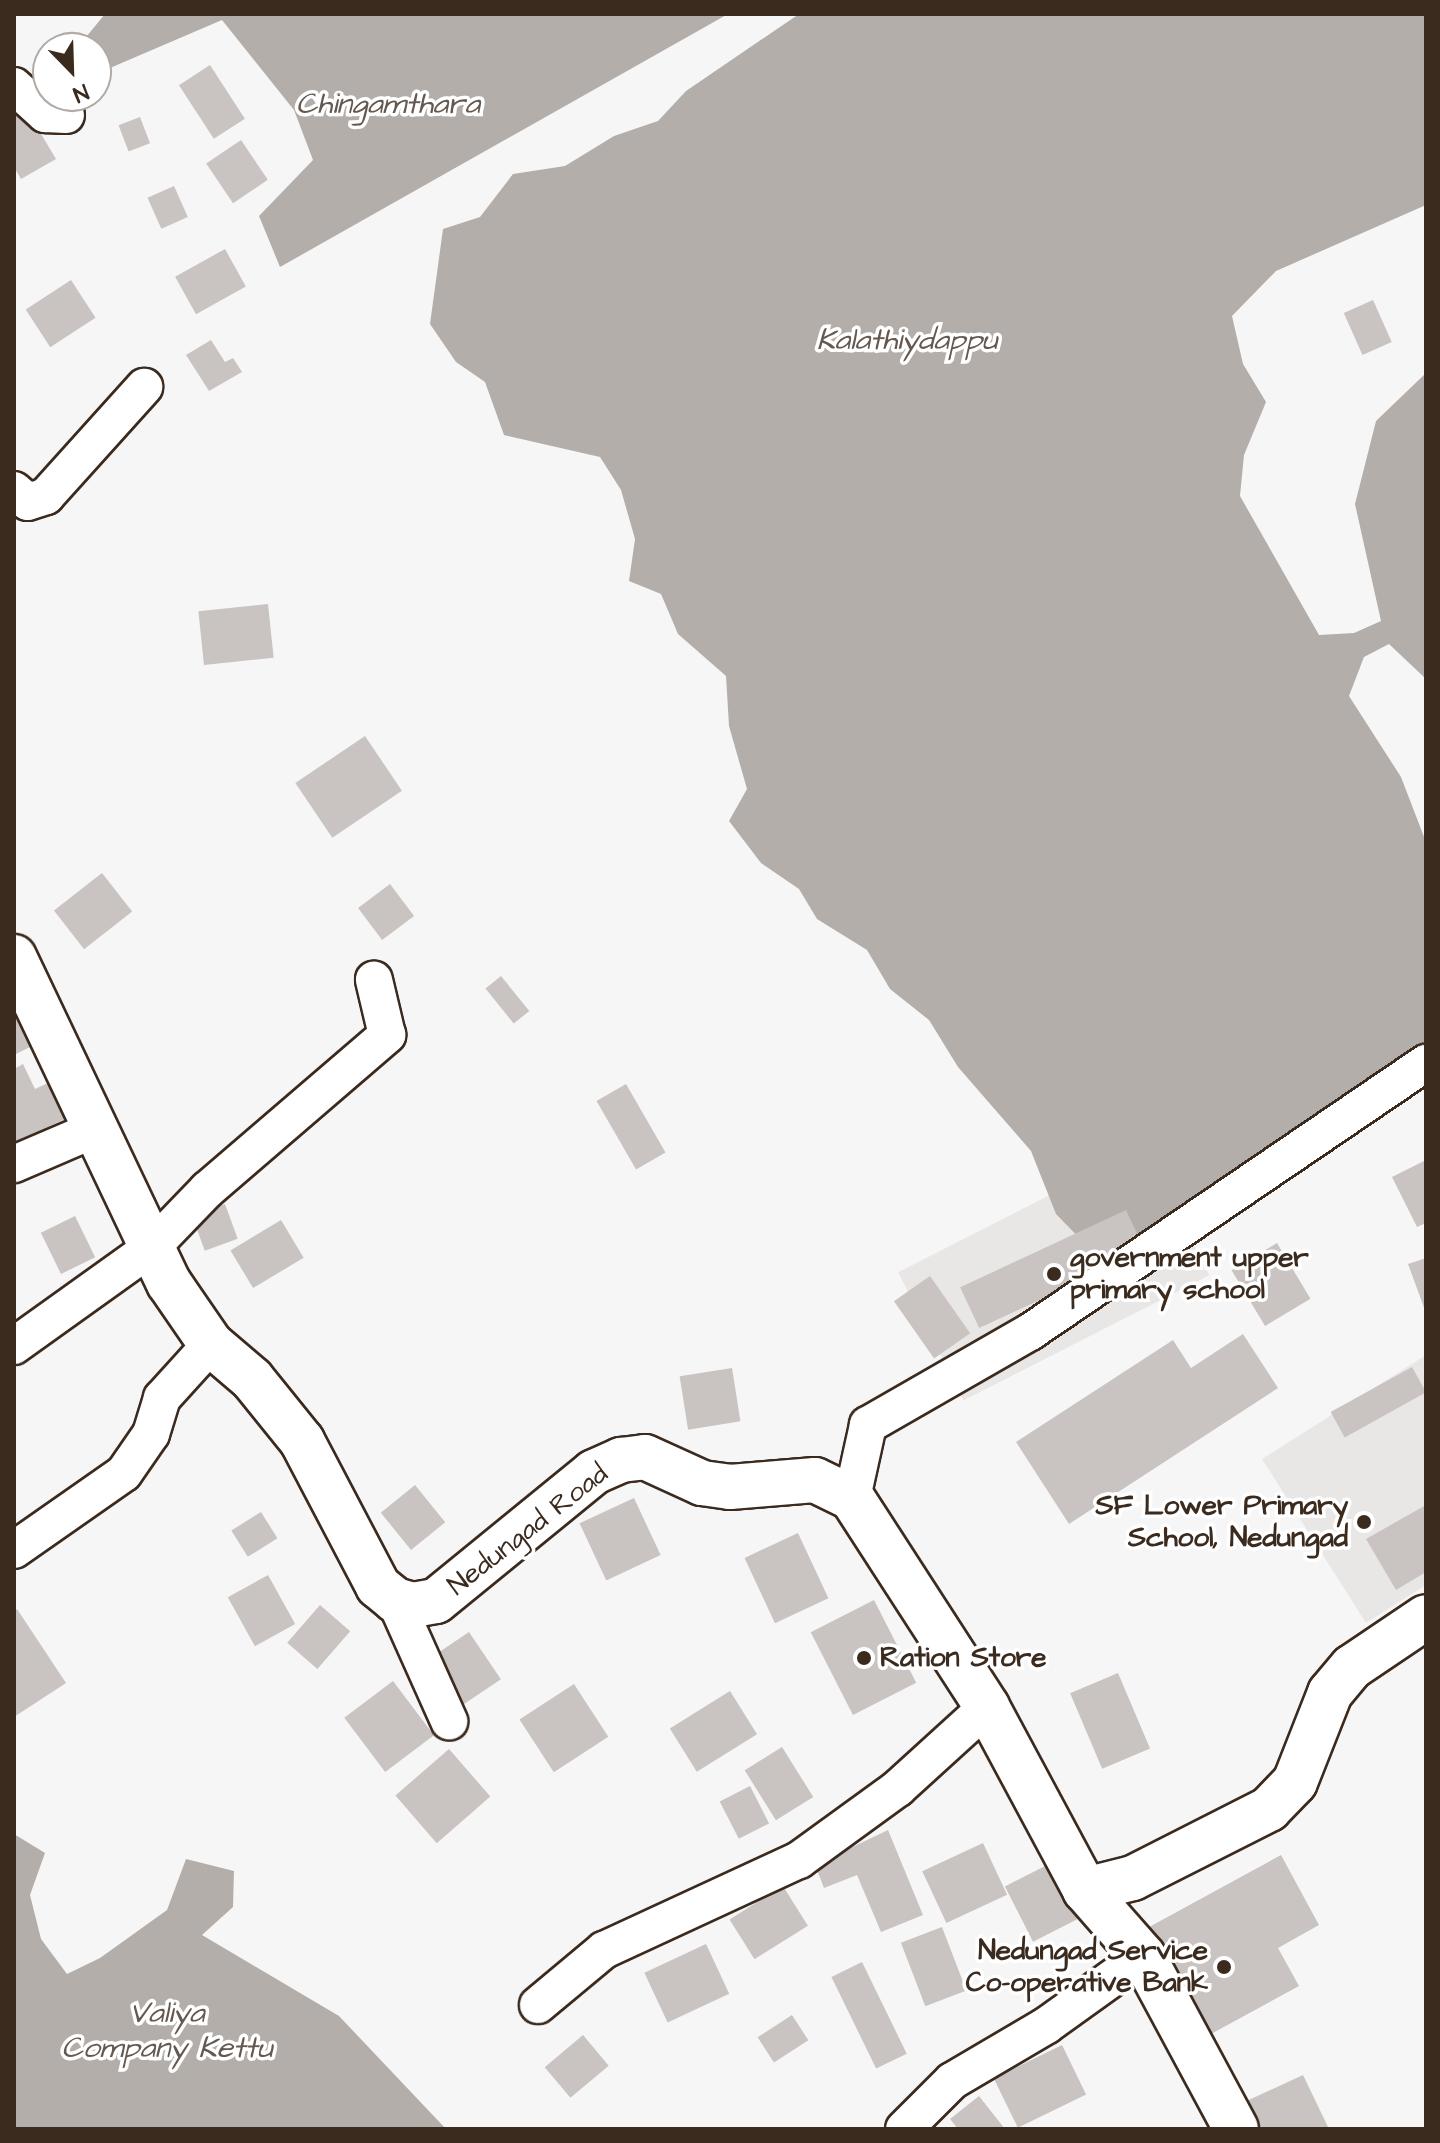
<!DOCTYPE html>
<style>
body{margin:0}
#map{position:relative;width:1440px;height:2143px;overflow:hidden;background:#f7f6f6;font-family:"Architects Daughter",sans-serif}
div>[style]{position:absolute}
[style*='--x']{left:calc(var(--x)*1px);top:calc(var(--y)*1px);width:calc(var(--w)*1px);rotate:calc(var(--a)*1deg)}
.built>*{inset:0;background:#e9e7e6;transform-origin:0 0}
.water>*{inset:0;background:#b4aeaa}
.building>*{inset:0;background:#c9c3c1;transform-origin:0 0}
.roads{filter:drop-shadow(2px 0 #3b2a1e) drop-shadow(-2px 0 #3b2a1e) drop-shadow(0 2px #3b2a1e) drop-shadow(0 -2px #3b2a1e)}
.street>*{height:36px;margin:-18px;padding:0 18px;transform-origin:18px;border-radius:18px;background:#fff}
.secondary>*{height:44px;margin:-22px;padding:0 22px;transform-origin:22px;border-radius:22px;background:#fff}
.dots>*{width:22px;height:22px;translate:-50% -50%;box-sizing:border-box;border:4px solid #fff;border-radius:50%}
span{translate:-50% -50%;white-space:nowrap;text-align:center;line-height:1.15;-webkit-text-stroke:7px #fff;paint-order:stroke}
.poi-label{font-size:28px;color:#3b2a1e;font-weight:700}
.left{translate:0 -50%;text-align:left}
.right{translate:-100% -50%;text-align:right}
.street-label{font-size:28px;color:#3b2a1e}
.water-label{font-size:30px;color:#65584f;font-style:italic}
.frame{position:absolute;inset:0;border:16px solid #3b2a1e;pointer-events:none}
.north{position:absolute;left:32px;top:32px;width:80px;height:80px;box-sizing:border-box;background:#fff;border:2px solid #b1aaa5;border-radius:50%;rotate:157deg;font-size:22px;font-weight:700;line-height:32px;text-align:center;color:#3b2a1e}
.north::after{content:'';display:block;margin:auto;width:28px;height:36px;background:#3b2a1e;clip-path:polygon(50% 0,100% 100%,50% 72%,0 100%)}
</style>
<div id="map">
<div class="built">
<div style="left:1144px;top:1147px;width:144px;height:276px;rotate:63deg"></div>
<div style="clip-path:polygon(1426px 1355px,1426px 1585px,1366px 1623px,1262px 1459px)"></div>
</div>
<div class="water">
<div style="clip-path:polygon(105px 14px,728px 14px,280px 267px,259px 216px,313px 160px,294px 110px,222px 20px,96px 74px,96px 48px,77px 48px)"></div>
<div style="clip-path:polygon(799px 14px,1426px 14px,1426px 205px,1276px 271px,1232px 316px,1243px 364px,1266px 402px,1244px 455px,1240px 496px,1319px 635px,1354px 633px,1381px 621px,1355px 504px,1376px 421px,1426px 373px,1426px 679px,1389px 644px,1364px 657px,1349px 696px,1401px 777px,1426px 842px,1426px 1058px,1151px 1241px,1095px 1254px,1056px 1214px,1031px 1151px,958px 1067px,929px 1020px,890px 989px,867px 950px,817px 919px,799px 889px,761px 863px,729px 821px,747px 789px,729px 726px,726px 676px,678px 634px,661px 594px,629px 581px,635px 539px,621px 490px,600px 457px,504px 435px,485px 382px,456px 362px,430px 324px,443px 229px,480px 217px,513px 174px,565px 166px,614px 136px,658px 121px,686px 91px)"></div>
<div style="clip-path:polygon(14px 1834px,45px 1853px,30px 1895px,41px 1939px,67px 1974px,100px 1958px,167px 1910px,186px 1859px,234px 1871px,233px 1907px,202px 1935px,339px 2016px,446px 2129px,14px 2129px)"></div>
</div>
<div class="building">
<div style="left:210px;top:65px;width:64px;height:37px;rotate:57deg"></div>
<div style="clip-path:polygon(19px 97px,56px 159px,21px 179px,14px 167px,14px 100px)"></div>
<div style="left:140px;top:117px;width:28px;height:23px;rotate:69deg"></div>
<div style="left:241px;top:140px;width:48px;height:42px;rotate:56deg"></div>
<div style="left:174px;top:186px;width:34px;height:29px;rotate:66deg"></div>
<div style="left:225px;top:249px;width:43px;height:57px;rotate:61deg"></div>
<div style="left:71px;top:280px;width:45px;height:54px;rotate:57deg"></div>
<div style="left:1373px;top:300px;width:46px;height:32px;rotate:66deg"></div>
<div style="clip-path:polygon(211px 340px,225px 362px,233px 358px,242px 372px,209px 391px,186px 355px)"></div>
<div style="left:268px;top:604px;width:54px;height:70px;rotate:84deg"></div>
<div style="left:365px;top:736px;width:66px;height:84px;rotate:56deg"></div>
<div style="left:102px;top:873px;width:49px;height:61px;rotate:52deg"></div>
<div style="left:390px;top:884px;width:40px;height:40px;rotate:53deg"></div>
<div style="left:501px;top:976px;width:45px;height:20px;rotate:51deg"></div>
<div style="clip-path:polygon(14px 1001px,36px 1044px,14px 1055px)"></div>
<div style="clip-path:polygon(23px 1064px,35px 1089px,48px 1083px,65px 1119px,14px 1143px,14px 1069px)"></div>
<div style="left:626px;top:1084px;width:79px;height:34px;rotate:60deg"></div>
<div style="clip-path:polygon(1426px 1160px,1426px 1223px,1417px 1227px,1392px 1177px)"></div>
<div style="left:225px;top:1204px;width:37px;height:35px;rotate:70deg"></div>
<div style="left:1126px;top:1210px;width:45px;height:183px;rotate:65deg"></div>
<div style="left:75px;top:1216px;width:46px;height:38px;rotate:64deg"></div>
<div style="left:281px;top:1220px;width:44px;height:59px;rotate:59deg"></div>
<div style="left:1277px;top:1243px;width:65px;height:53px;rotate:59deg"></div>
<div style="clip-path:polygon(1426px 1258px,1426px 1313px,1408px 1264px)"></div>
<div style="left:930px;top:1276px;width:70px;height:44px;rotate:55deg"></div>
<div style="clip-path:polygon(1243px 1334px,1278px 1388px,1069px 1524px,1016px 1442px,1173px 1340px,1191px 1368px)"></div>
<div style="left:1412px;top:1367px;width:29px;height:93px;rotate:61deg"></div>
<div style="left:732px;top:1368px;width:54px;height:53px;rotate:81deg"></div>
<div style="left:415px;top:1485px;width:48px;height:44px;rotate:51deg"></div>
<div style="left:634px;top:1498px;width:63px;height:60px;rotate:65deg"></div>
<div style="clip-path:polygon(1426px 1505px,1426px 1572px,1396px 1590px,1366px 1539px)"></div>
<div style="left:261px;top:1512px;width:31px;height:35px;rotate:58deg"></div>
<div style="left:798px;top:1533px;width:72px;height:59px;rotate:65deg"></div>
<div style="left:268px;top:1575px;width:56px;height:46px;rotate:61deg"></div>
<div style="left:874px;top:1600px;width:93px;height:71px;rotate:63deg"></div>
<div style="left:320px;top:1605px;width:40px;height:50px;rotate:41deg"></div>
<div style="clip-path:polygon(17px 1609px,66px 1683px,14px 1717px,14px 1612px)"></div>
<div style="left:469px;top:1632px;width:57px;height:48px;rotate:56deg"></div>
<div style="left:1118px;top:1673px;width:82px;height:52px;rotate:67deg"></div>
<div style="left:393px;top:1681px;width:68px;height:61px;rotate:53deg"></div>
<div style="left:574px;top:1684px;width:63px;height:65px;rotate:57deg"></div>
<div style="left:730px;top:1691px;width:51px;height:71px;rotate:58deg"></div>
<div style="left:782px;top:1747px;width:59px;height:44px;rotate:58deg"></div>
<div style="left:449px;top:1749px;width:63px;height:71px;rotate:49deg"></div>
<div style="left:750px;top:1786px;width:42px;height:34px;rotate:63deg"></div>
<div style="clip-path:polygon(888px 1830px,923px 1915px,881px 1932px,857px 1875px,824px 1888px,815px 1865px)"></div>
<div style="left:983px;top:1843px;width:57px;height:67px;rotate:65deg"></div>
<div style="clip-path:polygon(1281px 1855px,1319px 1925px,1278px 1948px,1299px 1986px,1200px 2040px,1140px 1932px)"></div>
<div style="left:1053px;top:1862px;width:62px;height:54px;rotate:63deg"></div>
<div style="left:783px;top:1886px;width:47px;height:63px;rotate:58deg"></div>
<div style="left:942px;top:1927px;width:68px;height:44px;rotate:69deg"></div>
<div style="left:706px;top:1944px;width:55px;height:68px;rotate:65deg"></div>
<div style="left:862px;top:1962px;width:102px;height:34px;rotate:64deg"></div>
<div style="left:792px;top:2015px;width:30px;height:41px;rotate:57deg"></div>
<div style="left:583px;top:2035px;width:40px;height:50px;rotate:50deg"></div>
<div style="left:1062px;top:2045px;width:55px;height:76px;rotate:64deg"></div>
<div style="clip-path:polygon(1303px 2075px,1329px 2129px,1250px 2129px,1238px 2105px)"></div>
<div style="clip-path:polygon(979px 2096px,1005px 2129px,958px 2129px,950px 2119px)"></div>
</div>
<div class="roads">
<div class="street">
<div style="--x:14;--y:86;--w:42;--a:42.1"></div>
<div style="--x:45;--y:114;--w:21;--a:3"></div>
<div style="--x:14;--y:490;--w:18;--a:41"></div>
<div style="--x:28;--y:502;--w:19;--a:-18"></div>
<div style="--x:46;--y:496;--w:147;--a:-48"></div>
<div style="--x:14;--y:1164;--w:91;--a:-23.2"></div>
<div style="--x:14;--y:1346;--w:168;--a:-35.6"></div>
<div style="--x:151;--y:1248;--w:81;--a:-46"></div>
<div style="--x:207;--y:1190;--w:238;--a:-40.7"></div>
<div style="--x:387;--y:1035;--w:57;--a:-103.3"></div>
<div style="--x:852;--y:1498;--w:75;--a:-77.6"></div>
<div style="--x:868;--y:1425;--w:187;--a:-29.9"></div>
<div style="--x:1030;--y:1332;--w:479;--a:-34.2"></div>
<div style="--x:14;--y:1550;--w:134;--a:-35"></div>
<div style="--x:124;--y:1473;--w:47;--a:-55.3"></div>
<div style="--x:151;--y:1434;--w:38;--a:-73"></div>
<div style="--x:162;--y:1398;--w:73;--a:-47.8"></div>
<div style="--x:395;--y:1600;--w:133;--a:65.9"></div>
<div style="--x:538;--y:2005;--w:86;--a:-39.8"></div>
<div style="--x:604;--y:1950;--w:215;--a:-24.8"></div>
<div style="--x:799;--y:1860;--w:122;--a:-36"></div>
<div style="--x:898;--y:1788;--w:120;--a:-42.3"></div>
<div style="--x:904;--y:2129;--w:68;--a:-45"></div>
<div style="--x:952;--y:2081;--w:110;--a:-30.5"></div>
<div style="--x:1047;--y:2025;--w:118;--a:-35.7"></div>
</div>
<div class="secondary">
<div style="--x:14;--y:957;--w:361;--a:64.6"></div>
<div style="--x:169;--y:1283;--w:74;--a:55.5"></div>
<div style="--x:211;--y:1344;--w:54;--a:40.5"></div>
<div style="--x:252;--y:1379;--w:80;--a:51.1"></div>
<div style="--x:302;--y:1441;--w:164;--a:62.3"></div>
<div style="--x:378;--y:1586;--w:22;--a:39"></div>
<div style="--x:395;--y:1600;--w:19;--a:16"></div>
<div style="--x:413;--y:1605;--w:23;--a:-10"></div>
<div style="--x:436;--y:1601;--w:204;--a:-39.2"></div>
<div style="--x:594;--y:1472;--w:30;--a:-24"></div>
<div style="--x:621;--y:1460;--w:24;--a:-7"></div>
<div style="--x:645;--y:1457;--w:63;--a:24.5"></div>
<div style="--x:702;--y:1483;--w:28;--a:8"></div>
<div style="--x:730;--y:1487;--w:85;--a:-4.7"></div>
<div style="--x:815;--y:1480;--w:41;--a:25.9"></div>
<div style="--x:852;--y:1498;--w:249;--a:57.1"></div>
<div style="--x:987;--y:1707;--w:208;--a:61.8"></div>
<div style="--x:1085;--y:1890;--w:88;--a:48.7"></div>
<div style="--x:1143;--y:1956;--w:196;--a:61.7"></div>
<div style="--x:1085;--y:1890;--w:49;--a:-14"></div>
<div style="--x:1133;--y:1878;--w:153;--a:-26.9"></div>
<div style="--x:1269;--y:1809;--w:37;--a:-46"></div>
<div style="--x:1295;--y:1782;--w:96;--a:-68.5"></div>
<div style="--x:1330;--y:1693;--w:34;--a:-50"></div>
<div style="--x:1352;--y:1667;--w:89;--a:-34"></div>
</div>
</div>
<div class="dots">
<div style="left:1054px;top:1274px;background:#3b2a1e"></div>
<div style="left:1364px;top:1522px;background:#3b2a1e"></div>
<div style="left:864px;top:1658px;background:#3b2a1e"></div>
<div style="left:1224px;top:1967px;background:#3b2a1e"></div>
</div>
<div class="poi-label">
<span class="left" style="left:1070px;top:1274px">government upper<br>primary school</span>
<span class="right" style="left:1348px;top:1522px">SF Lower Primary<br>School, Nedungad</span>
<span class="left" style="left:880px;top:1658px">Ration Store</span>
<span class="right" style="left:1208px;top:1967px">Nedungad Service<br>Co-operative Bank</span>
</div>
<div class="street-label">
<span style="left:528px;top:1530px;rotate:-38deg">Nedungad Road</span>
</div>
<div class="water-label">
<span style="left:388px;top:104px">Chingamthara</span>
<span style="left:907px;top:340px">Kalathiydappu</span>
<span style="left:167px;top:2030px">Valiya<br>Company Kettu</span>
</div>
<div class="frame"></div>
<div class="north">N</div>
</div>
